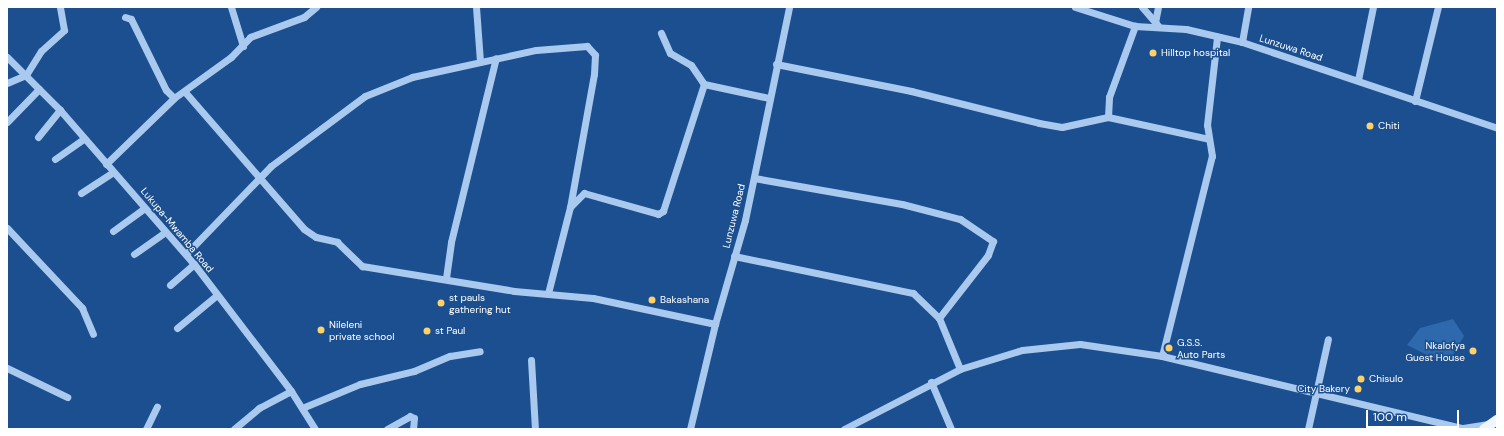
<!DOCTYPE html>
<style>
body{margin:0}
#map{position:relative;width:1504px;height:436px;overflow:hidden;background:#1b4f8f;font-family:"DM Sans",sans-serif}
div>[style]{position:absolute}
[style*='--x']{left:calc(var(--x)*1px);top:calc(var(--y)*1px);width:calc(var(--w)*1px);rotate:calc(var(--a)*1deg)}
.green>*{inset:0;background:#2e69ad}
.minor>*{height:7px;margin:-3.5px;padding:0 3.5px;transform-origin:3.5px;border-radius:3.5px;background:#a9c9ee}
.major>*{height:10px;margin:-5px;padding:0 5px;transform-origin:5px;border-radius:5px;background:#f0f6ff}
.dots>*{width:11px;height:11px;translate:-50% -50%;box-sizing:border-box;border:2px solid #1b4f8f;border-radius:50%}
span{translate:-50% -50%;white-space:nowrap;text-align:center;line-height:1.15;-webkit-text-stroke:3px #1b4f8f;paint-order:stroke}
.street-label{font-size:10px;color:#fff}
.poi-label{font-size:10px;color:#fff}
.left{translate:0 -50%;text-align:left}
.right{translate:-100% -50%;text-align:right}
.frame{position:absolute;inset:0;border:8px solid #fff;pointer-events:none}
.scale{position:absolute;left:1366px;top:410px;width:93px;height:18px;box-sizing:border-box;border:2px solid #fff;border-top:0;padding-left:5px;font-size:12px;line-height:14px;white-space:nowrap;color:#fff;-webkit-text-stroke:3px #1b4f8f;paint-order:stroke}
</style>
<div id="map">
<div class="green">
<div style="clip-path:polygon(1453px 319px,1464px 336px,1452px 357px,1433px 358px,1407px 345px,1420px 328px)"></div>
</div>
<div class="minor">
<div style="--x:231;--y:7;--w:41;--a:72.9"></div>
<div style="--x:476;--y:7;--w:55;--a:85.8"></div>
<div style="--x:1075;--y:7;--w:63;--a:17.6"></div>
<div style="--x:1135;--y:26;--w:51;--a:3.4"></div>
<div style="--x:1186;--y:29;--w:57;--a:13.1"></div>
<div style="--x:1242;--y:42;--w:269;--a:18.6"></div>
<div style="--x:1142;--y:7;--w:20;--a:49"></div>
<div style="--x:1158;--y:7;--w:15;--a:101"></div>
<div style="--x:1155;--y:22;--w:6;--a:51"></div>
<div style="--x:125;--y:17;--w:6;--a:18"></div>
<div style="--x:131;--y:19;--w:79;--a:63.8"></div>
<div style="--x:166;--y:90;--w:11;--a:45"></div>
<div style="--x:661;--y:33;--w:22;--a:66"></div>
<div style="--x:670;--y:53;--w:24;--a:30"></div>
<div style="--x:691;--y:65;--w:23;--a:56"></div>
<div style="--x:704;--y:84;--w:66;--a:12.2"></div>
<div style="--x:1242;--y:42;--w:36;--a:-80"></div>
<div style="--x:7;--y:57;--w:75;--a:45"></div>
<div style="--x:60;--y:110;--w:204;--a:49"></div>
<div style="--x:194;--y:264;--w:160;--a:52.6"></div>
<div style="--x:291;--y:391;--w:45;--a:57.7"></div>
<div style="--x:776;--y:64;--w:138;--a:11.3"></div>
<div style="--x:911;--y:91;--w:132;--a:14"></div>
<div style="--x:1039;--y:123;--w:23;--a:10"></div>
<div style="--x:1062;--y:127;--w:47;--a:-12.3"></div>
<div style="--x:1108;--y:117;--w:103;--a:12.3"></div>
<div style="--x:1358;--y:80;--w:75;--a:-78.4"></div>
<div style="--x:7;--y:83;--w:21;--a:-23"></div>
<div style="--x:26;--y:75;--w:28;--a:-58"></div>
<div style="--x:41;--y:51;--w:31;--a:-42"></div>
<div style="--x:64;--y:30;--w:23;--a:-100"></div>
<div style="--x:185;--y:92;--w:181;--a:49"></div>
<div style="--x:304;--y:229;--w:14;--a:34"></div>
<div style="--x:316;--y:237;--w:22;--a:13"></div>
<div style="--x:337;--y:242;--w:35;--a:44"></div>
<div style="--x:362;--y:266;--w:154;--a:9.3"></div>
<div style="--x:514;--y:291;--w:79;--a:5.1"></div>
<div style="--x:593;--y:298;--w:125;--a:12"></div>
<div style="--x:1415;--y:101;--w:97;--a:-76.3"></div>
<div style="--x:1108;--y:117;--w:20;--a:-87"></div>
<div style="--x:1109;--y:97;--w:76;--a:-69.9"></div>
<div style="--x:7;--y:122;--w:46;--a:-45.9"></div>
<div style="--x:38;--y:137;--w:35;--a:-51"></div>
<div style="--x:55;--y:159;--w:35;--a:-35"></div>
<div style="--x:106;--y:164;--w:95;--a:-44.1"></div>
<div style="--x:174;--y:98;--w:70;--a:-35.7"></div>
<div style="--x:231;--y:57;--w:28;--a:-46"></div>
<div style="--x:250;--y:37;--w:58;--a:-20.3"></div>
<div style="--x:304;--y:17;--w:16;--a:-40"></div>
<div style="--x:754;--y:178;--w:150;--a:10"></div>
<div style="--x:902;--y:204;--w:60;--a:14.5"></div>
<div style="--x:960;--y:219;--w:40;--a:34"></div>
<div style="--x:993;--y:241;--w:15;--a:110"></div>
<div style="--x:988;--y:255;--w:80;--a:127.9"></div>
<div style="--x:81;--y:193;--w:38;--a:-33"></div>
<div style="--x:570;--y:207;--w:20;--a:-45"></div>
<div style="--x:584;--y:193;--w:77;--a:15.8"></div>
<div style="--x:658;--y:214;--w:6;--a:-31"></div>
<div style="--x:663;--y:211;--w:133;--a:-72.1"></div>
<div style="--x:7;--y:228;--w:110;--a:46.8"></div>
<div style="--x:82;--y:308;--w:28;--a:67"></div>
<div style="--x:113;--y:231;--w:39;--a:-36"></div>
<div style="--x:134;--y:254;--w:38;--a:-35"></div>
<div style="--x:186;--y:254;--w:122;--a:-46"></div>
<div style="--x:271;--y:166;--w:117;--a:-36.7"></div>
<div style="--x:365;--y:96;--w:51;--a:-22"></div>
<div style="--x:412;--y:77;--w:127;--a:-12.3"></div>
<div style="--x:536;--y:50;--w:51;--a:-4.5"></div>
<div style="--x:587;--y:46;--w:12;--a:48"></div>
<div style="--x:595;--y:55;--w:19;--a:93"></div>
<div style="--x:594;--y:74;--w:135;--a:100.2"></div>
<div style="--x:570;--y:207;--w:89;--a:104.3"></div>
<div style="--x:734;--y:256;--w:183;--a:11.7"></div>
<div style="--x:913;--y:293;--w:36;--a:44"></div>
<div style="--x:939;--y:318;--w:55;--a:67.6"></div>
<div style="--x:446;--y:278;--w:36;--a:-82"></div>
<div style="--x:451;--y:242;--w:189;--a:-76.3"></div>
<div style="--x:170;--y:285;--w:32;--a:-41"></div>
<div style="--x:177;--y:328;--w:52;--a:-39.5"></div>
<div style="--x:1162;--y:356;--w:206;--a:-76"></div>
<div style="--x:1212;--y:156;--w:31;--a:-99"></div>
<div style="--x:1207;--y:125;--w:89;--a:-83.5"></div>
<div style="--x:531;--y:360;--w:69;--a:86.7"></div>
<div style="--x:7;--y:368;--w:67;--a:25.8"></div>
<div style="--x:931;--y:382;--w:51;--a:66.9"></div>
<div style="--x:302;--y:408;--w:63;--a:-22.5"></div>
<div style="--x:360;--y:384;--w:56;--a:-13.5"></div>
<div style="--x:414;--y:371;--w:39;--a:-23"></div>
<div style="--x:450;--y:356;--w:30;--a:-9"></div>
<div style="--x:146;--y:429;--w:25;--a:-64"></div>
<div style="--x:234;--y:429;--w:33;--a:-40"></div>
<div style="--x:259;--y:408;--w:36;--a:-28"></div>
<div style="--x:387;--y:429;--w:26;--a:-29"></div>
<div style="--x:410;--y:416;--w:4;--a:27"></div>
<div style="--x:414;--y:418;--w:11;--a:95"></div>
<div style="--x:690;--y:429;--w:108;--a:-76.6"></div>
<div style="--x:715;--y:324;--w:108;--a:-73.9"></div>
<div style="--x:745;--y:220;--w:217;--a:-78.3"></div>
<div style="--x:844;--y:429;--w:131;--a:-27.3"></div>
<div style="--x:960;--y:369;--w:65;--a:-17"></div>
<div style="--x:1022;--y:350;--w:58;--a:-5.9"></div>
<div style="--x:1080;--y:344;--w:83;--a:8.3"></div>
<div style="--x:1162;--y:356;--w:309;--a:13.5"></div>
<div style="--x:1463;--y:428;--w:24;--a:-9"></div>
<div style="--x:1308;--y:429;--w:92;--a:-77.5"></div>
</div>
<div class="major">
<div style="--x:1484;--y:429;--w:16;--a:-35"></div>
</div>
<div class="dots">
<div style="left:1153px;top:53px;background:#ffd166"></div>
<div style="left:1370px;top:126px;background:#ffd166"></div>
<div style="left:652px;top:300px;background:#ffd166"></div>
<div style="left:441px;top:303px;background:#ffd166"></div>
<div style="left:321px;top:330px;background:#ffd166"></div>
<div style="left:427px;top:331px;background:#ffd166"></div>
<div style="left:1169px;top:348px;background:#ffd166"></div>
<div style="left:1473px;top:351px;background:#ffd166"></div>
<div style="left:1361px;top:379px;background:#ffd166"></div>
<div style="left:1358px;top:389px;background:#ffd166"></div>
</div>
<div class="street-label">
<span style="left:1291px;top:48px;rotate:18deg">Lunzuwa Road</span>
<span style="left:734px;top:216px;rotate:-76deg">Lunzuwa Road</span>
<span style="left:177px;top:230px;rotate:50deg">Lukupa-Mwamba Road</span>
</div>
<div class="poi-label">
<span class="left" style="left:1161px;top:53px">Hilltop hospital</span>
<span class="left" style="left:1378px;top:126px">Chiti</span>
<span class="left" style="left:449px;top:303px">st pauls<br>gathering hut</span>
<span class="left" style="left:660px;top:300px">Bakashana</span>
<span class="left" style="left:329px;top:330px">Nileleni<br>private school</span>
<span class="left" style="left:435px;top:331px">st Paul</span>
<span class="left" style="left:1177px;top:348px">G.S.S.<br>Auto Parts</span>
<span class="right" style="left:1465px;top:351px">Nkalofya<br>Guest House</span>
<span class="left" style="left:1369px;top:379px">Chisulo</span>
<span class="right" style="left:1350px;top:389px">City Bakery</span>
</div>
<div class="frame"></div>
<div class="scale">100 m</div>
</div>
